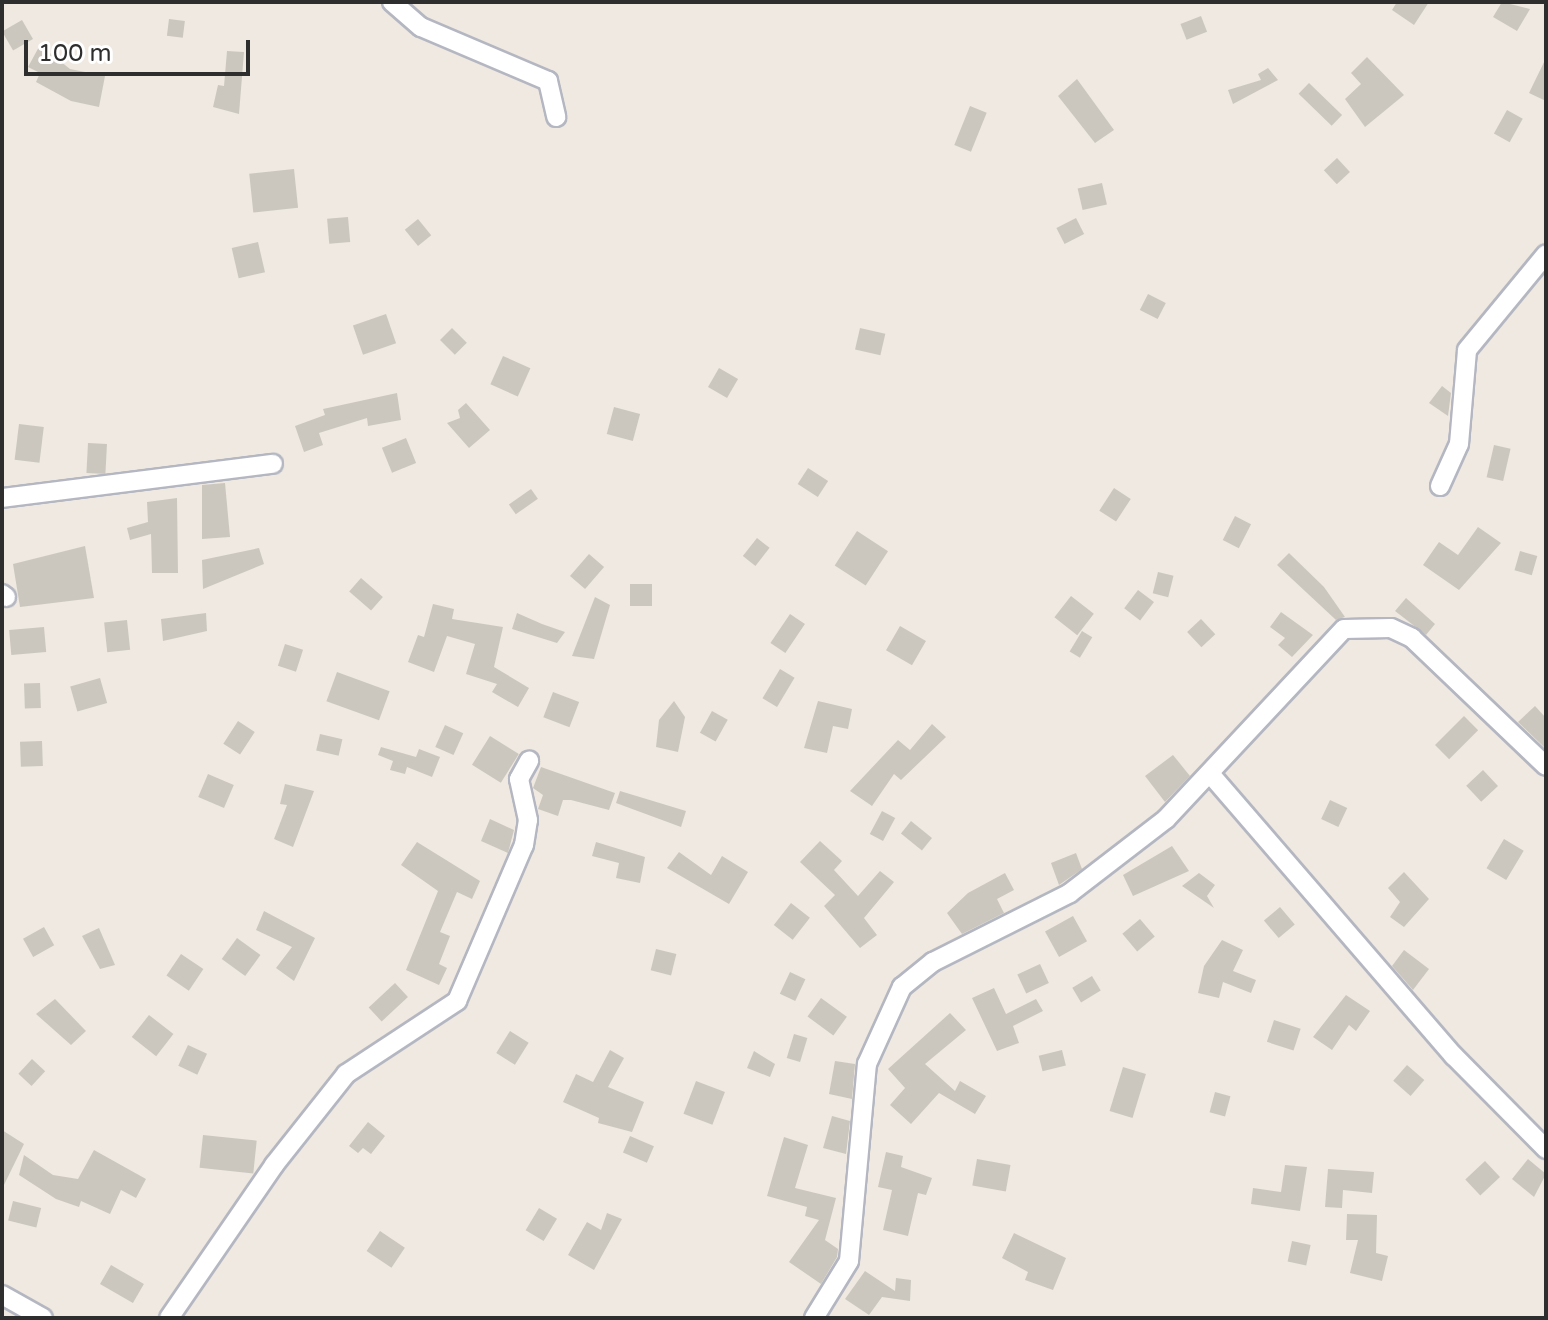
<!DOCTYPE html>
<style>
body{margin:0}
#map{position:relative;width:1548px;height:1320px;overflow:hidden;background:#efe9e1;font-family:"Varela Round",sans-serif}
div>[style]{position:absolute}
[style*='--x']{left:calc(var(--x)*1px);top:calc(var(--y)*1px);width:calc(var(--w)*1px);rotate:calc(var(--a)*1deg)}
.building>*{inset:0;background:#cbc7bf;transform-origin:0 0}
.roads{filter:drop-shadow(2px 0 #b4b7c1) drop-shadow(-2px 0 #b4b7c1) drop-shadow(0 2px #b4b7c1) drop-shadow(0 -2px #b4b7c1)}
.minor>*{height:18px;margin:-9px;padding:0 9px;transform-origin:9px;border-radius:9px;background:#fff}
span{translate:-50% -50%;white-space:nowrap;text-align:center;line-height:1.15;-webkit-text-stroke:7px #fff;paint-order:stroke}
.frame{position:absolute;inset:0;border:4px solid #2e2e2e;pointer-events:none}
.scale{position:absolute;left:24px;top:40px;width:226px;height:36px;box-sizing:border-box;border:4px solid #2e2e2e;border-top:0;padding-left:10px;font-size:24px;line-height:28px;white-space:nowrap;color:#2e2e2e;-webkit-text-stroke:6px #fff;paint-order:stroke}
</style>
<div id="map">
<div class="building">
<div style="clip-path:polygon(1397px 2px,1429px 2px,1414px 25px,1392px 10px)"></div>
<div style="clip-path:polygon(1502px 2px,1530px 9px,1517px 31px,1493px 17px)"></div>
<div style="left:1201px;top:16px;width:17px;height:22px;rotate:69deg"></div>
<div style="left:169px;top:19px;width:16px;height:17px;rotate:7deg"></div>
<div style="left:22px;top:20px;width:22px;height:23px;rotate:60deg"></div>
<div style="clip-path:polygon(40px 45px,70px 69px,105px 76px,99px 107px,71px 101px,36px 82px,40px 73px,28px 67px)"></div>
<div style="clip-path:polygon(227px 51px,244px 52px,239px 114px,213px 107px,218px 85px,224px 86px)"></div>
<div style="clip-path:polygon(1367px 57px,1404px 95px,1365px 127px,1345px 99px,1361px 84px,1351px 73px)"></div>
<div style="clip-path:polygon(1546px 58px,1546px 101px,1529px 93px)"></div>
<div style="clip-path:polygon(1268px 68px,1278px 80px,1233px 104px,1228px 90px,1261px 80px,1258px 74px)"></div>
<div style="clip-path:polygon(1077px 79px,1114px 130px,1095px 143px,1058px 96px)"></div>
<div style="left:1309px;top:83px;width:46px;height:15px;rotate:44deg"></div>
<div style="left:970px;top:106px;width:18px;height:42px;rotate:22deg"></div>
<div style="left:1507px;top:110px;width:18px;height:27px;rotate:29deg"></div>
<div style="left:1337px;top:158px;width:19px;height:18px;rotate:47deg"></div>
<div style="left:294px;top:169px;width:39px;height:45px;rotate:84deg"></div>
<div style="left:1102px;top:183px;width:22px;height:25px;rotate:77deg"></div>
<div style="left:348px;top:217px;width:25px;height:21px;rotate:85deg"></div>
<div style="left:1076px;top:218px;width:18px;height:22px;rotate:63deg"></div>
<div style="left:418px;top:219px;width:21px;height:17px;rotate:51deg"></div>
<div style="left:258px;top:242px;width:31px;height:27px;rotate:77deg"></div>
<div style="left:1148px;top:294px;width:20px;height:18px;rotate:27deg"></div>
<div style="left:386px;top:314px;width:31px;height:35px;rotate:71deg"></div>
<div style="left:452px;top:328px;width:21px;height:17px;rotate:45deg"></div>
<div style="left:860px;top:328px;width:26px;height:22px;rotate:13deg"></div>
<div style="left:503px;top:356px;width:30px;height:31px;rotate:24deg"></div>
<div style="left:719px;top:368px;width:22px;height:22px;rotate:30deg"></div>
<div style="clip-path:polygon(1442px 386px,1451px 393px,1448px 416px,1429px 403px)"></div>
<div style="clip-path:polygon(397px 393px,401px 420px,368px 426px,367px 418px,319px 433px,323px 445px,304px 452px,295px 426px,325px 415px,323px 409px)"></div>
<div style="clip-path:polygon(466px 403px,490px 430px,469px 448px,447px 423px,460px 418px,458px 410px)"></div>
<div style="left:614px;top:407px;width:27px;height:28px;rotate:15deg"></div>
<div style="left:19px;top:424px;width:25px;height:36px;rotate:7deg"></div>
<div style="left:406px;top:438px;width:27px;height:26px;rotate:68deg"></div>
<div style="left:88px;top:443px;width:19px;height:30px;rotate:3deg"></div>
<div style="left:1494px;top:445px;width:17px;height:33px;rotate:13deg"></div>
<div style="left:808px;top:468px;width:24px;height:19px;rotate:33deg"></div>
<div style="clip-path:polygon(225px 483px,230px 537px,202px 539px,202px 485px)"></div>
<div style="left:1114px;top:488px;width:20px;height:27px;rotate:33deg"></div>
<div style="left:531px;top:489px;width:12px;height:27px;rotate:55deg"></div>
<div style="clip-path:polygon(177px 498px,178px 573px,152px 573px,151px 534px,130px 540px,127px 528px,148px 522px,147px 502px)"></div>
<div style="left:1235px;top:516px;width:18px;height:27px;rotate:27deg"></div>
<div style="clip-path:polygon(1478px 527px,1501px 543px,1459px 590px,1423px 565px,1439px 542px,1458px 555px)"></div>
<div style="left:857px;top:531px;width:37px;height:41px;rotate:33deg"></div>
<div style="left:757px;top:538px;width:16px;height:23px;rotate:38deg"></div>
<div style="clip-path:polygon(85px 546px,94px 598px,20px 607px,13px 564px)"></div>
<div style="clip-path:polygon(259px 548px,264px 564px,203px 589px,202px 560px)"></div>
<div style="left:1520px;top:551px;width:18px;height:20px;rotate:16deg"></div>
<div style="clip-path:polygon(1289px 553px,1324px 587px,1345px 617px,1336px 620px,1277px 565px)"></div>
<div style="left:589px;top:554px;width:20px;height:29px;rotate:41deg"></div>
<div style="left:1158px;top:572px;width:16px;height:22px;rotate:14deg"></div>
<div style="left:361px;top:578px;width:29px;height:18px;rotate:41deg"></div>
<div style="left:652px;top:584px;width:22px;height:22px;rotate:90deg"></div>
<div style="left:1138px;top:590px;width:20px;height:23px;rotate:37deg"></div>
<div style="left:1071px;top:596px;width:29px;height:27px;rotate:38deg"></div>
<div style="clip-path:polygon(595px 597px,610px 605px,594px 659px,572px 656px)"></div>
<div style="clip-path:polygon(1406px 598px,1435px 624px,1426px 635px,1395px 611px)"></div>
<div style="clip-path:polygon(433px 604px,454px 609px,452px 619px,503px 627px,494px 667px,529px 688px,518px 707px,492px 692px,497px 684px,466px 674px,475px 644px,447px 636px,434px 672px,408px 662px,418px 635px,424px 637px)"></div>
<div style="clip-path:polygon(1281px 612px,1313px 635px,1292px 657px,1278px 645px,1285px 638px,1270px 627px)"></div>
<div style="clip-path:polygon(206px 613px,207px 631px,163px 641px,161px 619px)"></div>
<div style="clip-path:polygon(517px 613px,542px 624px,565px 632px,557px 643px,512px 629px)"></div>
<div style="left:790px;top:614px;width:18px;height:35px;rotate:34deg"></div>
<div style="left:1201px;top:619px;width:21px;height:19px;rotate:47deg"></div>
<div style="left:127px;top:620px;width:30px;height:23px;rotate:84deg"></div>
<div style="left:900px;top:626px;width:30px;height:28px;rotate:30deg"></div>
<div style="left:44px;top:627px;width:25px;height:35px;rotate:85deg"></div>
<div style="left:1082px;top:631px;width:12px;height:24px;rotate:31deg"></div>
<div style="left:285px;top:644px;width:19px;height:23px;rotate:18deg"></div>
<div style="left:780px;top:669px;width:17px;height:34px;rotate:31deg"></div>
<div style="left:337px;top:672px;width:56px;height:31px;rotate:20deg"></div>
<div style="left:100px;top:678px;width:26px;height:31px;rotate:74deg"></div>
<div style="left:40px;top:683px;width:25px;height:16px;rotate:88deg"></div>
<div style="left:553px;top:692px;width:28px;height:27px;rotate:21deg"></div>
<div style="clip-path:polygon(674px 701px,685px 717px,678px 752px,656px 747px,659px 720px)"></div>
<div style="clip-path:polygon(818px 701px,852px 709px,848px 729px,833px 726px,827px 753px,804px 748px)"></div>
<div style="clip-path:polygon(1535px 706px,1546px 718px,1546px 749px,1518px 722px)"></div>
<div style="left:712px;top:711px;width:18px;height:25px;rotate:29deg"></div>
<div style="left:1464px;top:716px;width:20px;height:41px;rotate:45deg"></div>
<div style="left:238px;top:721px;width:20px;height:27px;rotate:33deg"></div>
<div style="clip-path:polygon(932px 724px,946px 737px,901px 780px,894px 774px,872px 806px,850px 791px,898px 740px,910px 750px)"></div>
<div style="left:445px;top:725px;width:20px;height:24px;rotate:24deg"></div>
<div style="left:320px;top:734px;width:23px;height:17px;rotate:13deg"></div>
<div style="left:490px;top:736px;width:34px;height:34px;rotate:32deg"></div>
<div style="left:42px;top:741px;width:25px;height:22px;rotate:88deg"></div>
<div style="clip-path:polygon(381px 747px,416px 757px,419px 749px,440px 757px,432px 777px,407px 767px,405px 774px,390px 770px,393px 761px,378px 755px)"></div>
<div style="clip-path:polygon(1173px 755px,1190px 776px,1165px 802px,1145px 776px)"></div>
<div style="clip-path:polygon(541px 767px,615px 793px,609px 810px,571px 800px,563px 800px,558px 816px,538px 809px,543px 795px,533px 788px)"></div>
<div style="left:1483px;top:770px;width:22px;height:23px;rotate:47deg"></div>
<div style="left:208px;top:774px;width:28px;height:25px;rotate:23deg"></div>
<div style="clip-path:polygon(285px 784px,314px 791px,293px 847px,274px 839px,287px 805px,280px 804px)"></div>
<div style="clip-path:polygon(620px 791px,686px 811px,681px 827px,616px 803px)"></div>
<div style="left:1330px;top:800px;width:19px;height:21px;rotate:25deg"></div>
<div style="left:882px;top:811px;width:15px;height:26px;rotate:28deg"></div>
<div style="clip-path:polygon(490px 819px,514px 830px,508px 853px,481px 841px)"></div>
<div style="left:911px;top:821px;width:27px;height:16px;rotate:39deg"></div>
<div style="left:1504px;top:839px;width:23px;height:34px;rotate:31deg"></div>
<div style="clip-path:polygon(820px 841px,842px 861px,834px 870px,858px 896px,880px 871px,894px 882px,864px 918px,877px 935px,860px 948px,824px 906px,835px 895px,800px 862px)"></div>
<div style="clip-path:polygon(417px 842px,480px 881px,472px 899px,457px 892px,440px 932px,450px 936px,439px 964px,447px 968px,439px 985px,406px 970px,438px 891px,401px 865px)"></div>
<div style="clip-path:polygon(596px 842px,645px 857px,640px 883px,616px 878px,619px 863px,592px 856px)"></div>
<div style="clip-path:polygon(1172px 846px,1189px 871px,1133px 896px,1123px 875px)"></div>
<div style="clip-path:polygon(679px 852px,711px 875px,722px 856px,748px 872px,729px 904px,667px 868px)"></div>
<div style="clip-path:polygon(1076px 853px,1082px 869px,1059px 885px,1051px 863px)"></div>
<div style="clip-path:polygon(1404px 872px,1429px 899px,1404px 927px,1390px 917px,1400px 902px,1388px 888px)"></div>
<div style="clip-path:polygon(1005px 873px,1014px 890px,997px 899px,1004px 913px,962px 934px,947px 913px,968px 893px)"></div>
<div style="clip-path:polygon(1199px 873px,1215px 885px,1207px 896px,1214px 908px,1182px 886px)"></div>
<div style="left:791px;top:903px;width:24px;height:28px;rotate:38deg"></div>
<div style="left:1280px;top:907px;width:23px;height:21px;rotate:50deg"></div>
<div style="clip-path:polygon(264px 911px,315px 938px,294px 981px,276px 968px,292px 947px,256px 930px)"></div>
<div style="left:1073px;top:916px;width:29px;height:32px;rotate:61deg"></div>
<div style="left:1140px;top:919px;width:23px;height:23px;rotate:50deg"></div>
<div style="left:44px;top:927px;width:21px;height:24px;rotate:61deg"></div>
<div style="clip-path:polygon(99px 928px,115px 965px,100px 969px,82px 936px)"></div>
<div style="left:237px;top:938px;width:29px;height:26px;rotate:36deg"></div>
<div style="clip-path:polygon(1222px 940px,1243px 950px,1233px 971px,1256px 980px,1251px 993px,1223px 982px,1219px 998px,1198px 993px,1204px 966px)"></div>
<div style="left:656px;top:949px;width:21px;height:22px;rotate:14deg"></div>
<div style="clip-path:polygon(1404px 950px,1429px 969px,1413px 990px,1392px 966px)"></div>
<div style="left:181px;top:954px;width:27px;height:26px;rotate:34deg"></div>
<div style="left:1040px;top:964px;width:21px;height:25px;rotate:65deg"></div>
<div style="left:790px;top:972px;width:17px;height:24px;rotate:25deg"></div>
<div style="left:1092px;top:976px;width:17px;height:23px;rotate:59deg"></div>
<div style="left:395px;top:983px;width:19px;height:36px;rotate:47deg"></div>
<div style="clip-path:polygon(994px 988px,1006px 1014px,1036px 999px,1043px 1011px,1013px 1026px,1019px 1043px,997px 1051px,972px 998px)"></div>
<div style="clip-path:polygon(1346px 995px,1370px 1011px,1356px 1031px,1349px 1025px,1332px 1050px,1313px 1037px)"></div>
<div style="left:821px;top:998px;width:32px;height:23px;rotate:36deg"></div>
<div style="clip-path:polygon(55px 999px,86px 1031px,71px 1045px,36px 1014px)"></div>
<div style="clip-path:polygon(950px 1013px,966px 1030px,925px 1064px,955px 1091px,960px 1081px,986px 1096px,975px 1114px,939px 1093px,911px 1124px,890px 1105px,905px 1088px,888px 1069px)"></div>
<div style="left:149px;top:1015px;width:31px;height:28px;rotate:38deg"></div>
<div style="left:1274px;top:1020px;width:28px;height:23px;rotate:18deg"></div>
<div style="left:510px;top:1031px;width:22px;height:26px;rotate:32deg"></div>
<div style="left:794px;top:1034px;width:14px;height:25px;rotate:17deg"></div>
<div style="left:188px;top:1045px;width:21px;height:23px;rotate:25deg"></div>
<div style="clip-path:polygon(610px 1050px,624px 1058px,608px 1087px,644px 1102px,632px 1132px,598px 1123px,599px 1118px,563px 1102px,576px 1074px,593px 1082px)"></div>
<div style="left:1062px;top:1050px;width:16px;height:24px;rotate:76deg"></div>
<div style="clip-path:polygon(754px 1051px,775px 1064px,770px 1077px,747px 1068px)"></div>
<div style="left:32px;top:1059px;width:18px;height:20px;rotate:43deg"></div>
<div style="clip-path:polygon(835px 1061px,855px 1064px,852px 1099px,829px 1094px)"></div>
<div style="left:1407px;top:1065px;width:23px;height:21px;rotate:41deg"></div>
<div style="left:1123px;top:1067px;width:24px;height:46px;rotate:17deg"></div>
<div style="left:696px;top:1081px;width:31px;height:35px;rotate:21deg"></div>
<div style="left:1215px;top:1092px;width:16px;height:21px;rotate:15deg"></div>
<div style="clip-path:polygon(832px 1116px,850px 1121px,846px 1154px,823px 1148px)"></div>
<div style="clip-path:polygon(368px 1122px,385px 1136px,371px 1154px,363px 1148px,358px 1153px,349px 1146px)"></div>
<div style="clip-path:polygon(2px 1130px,24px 1144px,2px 1189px)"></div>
<div style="left:203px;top:1135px;width:54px;height:33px;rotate:6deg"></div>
<div style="left:630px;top:1136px;width:26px;height:18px;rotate:23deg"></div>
<div style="clip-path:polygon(784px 1137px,808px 1145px,795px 1188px,836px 1198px,825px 1240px,838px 1249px,837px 1257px,821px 1284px,789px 1262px,819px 1220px,805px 1216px,807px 1207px,767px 1196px)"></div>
<div style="clip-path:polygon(94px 1150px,146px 1179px,136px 1198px,121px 1190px,110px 1214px,81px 1201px,79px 1207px,56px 1199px,19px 1175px,24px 1155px,53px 1175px,78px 1179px)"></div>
<div style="clip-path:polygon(886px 1152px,903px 1156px,901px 1167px,932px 1178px,926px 1195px,918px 1193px,908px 1236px,883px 1230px,892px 1190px,878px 1187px)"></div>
<div style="left:977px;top:1159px;width:34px;height:27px;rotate:10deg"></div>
<div style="clip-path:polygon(1528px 1159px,1546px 1174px,1534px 1197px,1512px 1179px)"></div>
<div style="left:1485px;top:1161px;width:22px;height:27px;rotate:47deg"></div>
<div style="clip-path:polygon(1285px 1165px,1307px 1167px,1300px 1211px,1251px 1204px,1253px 1188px,1281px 1192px)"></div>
<div style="clip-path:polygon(1328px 1169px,1374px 1172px,1372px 1193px,1343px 1190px,1342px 1208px,1325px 1207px)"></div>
<div style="left:13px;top:1201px;width:29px;height:20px;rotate:14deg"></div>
<div style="left:539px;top:1208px;width:21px;height:26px;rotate:31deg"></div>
<div style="clip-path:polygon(607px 1213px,622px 1219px,594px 1270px,568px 1255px,587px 1222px,601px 1230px)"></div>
<div style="clip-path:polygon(1347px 1214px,1377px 1215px,1376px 1253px,1388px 1256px,1382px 1281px,1350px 1273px,1358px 1240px,1346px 1240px)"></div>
<div style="left:380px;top:1231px;width:30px;height:24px;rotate:34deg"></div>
<div style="clip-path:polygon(1014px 1233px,1066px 1258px,1053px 1290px,1025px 1280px,1028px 1272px,1002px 1258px)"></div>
<div style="left:1292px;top:1241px;width:19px;height:21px;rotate:12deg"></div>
<div style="left:111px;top:1265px;width:38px;height:22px;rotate:30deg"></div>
<div style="clip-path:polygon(865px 1271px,895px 1291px,896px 1278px,911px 1280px,910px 1301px,882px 1297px,869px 1315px,845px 1299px)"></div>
</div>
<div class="roads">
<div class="minor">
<div style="--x:392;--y:2;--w:38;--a:41"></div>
<div style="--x:421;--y:27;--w:138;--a:23"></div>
<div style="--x:548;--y:81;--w:37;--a:77"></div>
<div style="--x:1440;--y:486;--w:46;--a:-65.7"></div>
<div style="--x:1459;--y:444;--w:94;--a:-85.1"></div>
<div style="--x:1467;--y:350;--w:124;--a:-50.5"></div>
<div style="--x:2;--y:498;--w:273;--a:-7.2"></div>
<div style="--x:2;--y:594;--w:5;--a:37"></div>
<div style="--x:1212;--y:776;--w:370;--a:49.2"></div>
<div style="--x:1454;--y:1056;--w:131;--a:45.3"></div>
<div style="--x:2;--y:1295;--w:47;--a:29.3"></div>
<div style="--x:169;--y:1318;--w:186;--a:-55.5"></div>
<div style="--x:274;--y:1165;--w:116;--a:-51.6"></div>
<div style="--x:346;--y:1074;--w:133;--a:-33.3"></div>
<div style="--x:457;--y:1001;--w:170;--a:-66.8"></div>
<div style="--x:524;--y:845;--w:25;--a:-81"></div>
<div style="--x:528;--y:820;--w:42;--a:-102.4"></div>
<div style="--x:519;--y:779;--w:21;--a:-61"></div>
<div style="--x:814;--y:1318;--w:67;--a:-58.4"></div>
<div style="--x:849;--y:1261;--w:198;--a:-84.8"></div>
<div style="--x:867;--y:1064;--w:85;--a:-65.6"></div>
<div style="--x:902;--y:987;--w:40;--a:-39"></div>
<div style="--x:933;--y:962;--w:153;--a:-26.7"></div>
<div style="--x:1070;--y:893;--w:121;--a:-37.6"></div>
<div style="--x:1166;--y:819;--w:260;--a:-46.9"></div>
<div style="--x:1344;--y:629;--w:47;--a:-1.2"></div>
<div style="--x:1391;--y:628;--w:23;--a:25"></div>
<div style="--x:1412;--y:638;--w:185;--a:43.7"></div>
</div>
</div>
<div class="frame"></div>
<div class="scale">100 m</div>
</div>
